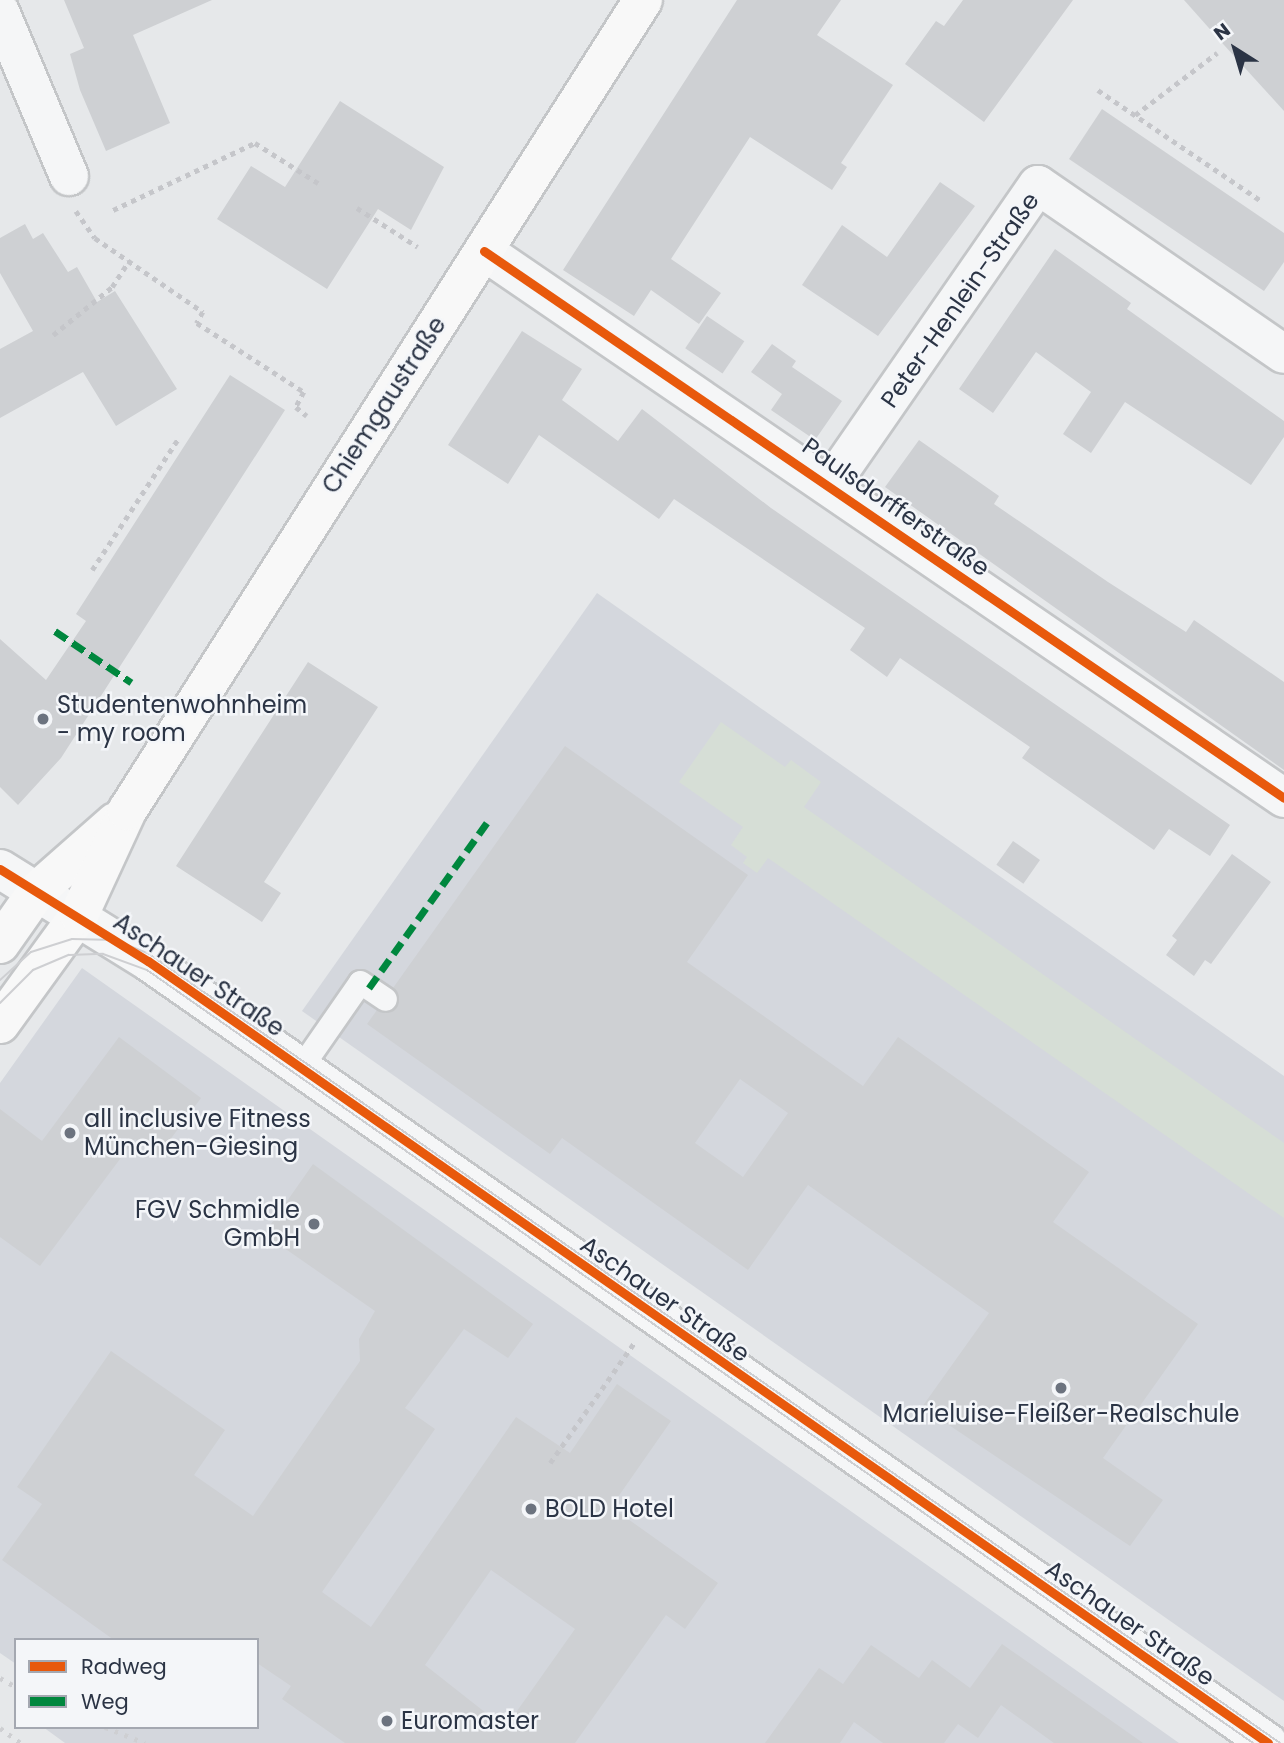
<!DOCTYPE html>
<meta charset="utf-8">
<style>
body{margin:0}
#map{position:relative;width:1284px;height:1743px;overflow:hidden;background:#e6e8ea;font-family:Poppins,sans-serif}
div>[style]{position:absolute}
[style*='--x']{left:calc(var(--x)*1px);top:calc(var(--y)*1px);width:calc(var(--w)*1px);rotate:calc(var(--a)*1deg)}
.built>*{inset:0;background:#d4d7dd}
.green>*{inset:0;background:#d6ded6}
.building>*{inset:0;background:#ced0d3;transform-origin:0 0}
.path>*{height:4.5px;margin-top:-2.25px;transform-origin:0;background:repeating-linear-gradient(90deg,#c5c6ca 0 5px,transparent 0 10px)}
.roads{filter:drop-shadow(2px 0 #c4c6c8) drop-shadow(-2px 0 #c4c6c8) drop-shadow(0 2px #c4c6c8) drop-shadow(0 -2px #c4c6c8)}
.service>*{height:23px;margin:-11.5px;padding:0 11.5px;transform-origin:11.5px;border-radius:11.5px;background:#f5f6f7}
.minor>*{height:38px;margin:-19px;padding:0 19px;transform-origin:19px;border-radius:19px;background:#f5f6f7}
.primary>*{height:38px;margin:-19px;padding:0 19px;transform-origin:19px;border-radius:19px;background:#f8f8f8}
.tram>*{height:2px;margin:-1px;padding:0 1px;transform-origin:1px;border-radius:1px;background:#cecfd2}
.rail>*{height:5px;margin-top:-2.5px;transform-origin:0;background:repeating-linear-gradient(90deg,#cecfd2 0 3.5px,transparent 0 10.5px)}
.quiet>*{height:7px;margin-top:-3.5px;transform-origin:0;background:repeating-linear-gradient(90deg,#00873e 0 14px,transparent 0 21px)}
.cycleway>*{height:9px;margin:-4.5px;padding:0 4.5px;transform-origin:4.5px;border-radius:4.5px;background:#e8590c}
.dots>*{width:19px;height:19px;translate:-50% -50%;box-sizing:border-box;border:4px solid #f4f6f9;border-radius:50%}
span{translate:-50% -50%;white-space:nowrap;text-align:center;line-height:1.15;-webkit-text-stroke:5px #f4f6f9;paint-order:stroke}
.street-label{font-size:24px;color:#2b3445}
.poi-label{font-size:24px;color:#2b3445}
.left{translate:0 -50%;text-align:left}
.right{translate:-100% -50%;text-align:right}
.legend{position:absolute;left:14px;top:1638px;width:245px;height:91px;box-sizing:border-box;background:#f4f6f9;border:2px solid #a4a8b1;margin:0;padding:9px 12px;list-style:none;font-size:21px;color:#2b3445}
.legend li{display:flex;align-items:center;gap:14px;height:35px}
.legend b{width:35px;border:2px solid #a4a8b1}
.north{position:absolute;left:1200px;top:14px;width:70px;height:70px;-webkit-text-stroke:5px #f4f6f9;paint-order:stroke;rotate:323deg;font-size:19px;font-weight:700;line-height:28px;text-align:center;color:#2b3445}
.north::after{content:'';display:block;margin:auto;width:24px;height:32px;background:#2b3445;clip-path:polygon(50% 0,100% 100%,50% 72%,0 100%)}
</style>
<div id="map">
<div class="built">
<div style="clip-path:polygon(597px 593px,1284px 1076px,1284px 1701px,302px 1011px)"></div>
<div style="clip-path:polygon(82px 968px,1179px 1743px,65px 1743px,43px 1727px,257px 1727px,257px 1640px,16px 1640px,16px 1664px,0 1653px,0 1083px)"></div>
</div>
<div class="green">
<div style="clip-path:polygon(721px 722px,785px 767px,791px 760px,821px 782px,804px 807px,1284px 1143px,1284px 1218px,768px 858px,757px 873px,743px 863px,747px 857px,731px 845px,743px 827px,679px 782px)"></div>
</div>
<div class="building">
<div style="clip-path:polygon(64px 0,212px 0,133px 35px,170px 123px,106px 151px,80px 90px,70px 54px,84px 48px)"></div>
<div style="clip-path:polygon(737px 0,841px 0,817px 35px,893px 85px,841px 163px,847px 167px,832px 190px,750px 137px,671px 259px,721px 293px,699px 324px,651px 290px,634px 316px,563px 270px)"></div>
<div style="clip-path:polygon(963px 0,1073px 0,984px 122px,905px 64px,936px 21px,944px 26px)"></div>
<div style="clip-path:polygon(1184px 0,1284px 0,1284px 111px,1224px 45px)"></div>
<div style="clip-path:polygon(340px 101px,444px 167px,411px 230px,378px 209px,327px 289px,217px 219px,251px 166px,285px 187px)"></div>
<div style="clip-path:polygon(1102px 109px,1284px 233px,1284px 262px,1264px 291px,1069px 159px)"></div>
<div style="clip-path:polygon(940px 182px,975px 206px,878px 336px,802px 285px,842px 225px,887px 257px)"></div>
<div style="clip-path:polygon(25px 224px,33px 239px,43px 233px,68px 272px,77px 267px,97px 302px,115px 291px,177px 389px,116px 426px,83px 372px,0 418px,0 349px,33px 331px,0 273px,0 238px)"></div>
<div style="clip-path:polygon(1055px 249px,1131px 303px,1127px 309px,1284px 421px,1284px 437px,1251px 485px,1125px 402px,1091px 453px,1063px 434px,1091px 392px,1036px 352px,993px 413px,959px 389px)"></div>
<div style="left:707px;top:316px;width:45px;height:39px;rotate:34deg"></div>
<div style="clip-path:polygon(522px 331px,582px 369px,562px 400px,618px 441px,642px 409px,771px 508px,1230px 825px,1210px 856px,1169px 829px,1154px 850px,1022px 758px,1030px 747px,900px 658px,887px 677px,850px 650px,865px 628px,674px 499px,659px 519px,539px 435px,508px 484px,448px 445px)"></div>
<div style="clip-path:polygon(772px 344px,796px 361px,792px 367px,842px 401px,815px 440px,771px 410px,782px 394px,751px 372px)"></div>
<div style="clip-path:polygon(230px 375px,285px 410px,61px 758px,18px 805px,0 787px,0 639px,46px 680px,86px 621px,76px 614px)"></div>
<div style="clip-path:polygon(919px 440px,999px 496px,994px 504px,1108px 582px,1186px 632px,1194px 620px,1284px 682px,1284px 770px,885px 487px)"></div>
<div style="clip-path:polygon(308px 662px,378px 707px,264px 882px,281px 893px,262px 922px,176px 866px)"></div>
<div style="clip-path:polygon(evenodd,565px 746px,748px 875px,687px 962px,863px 1086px,898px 1037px,1089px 1172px,1053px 1222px,1198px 1324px,1103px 1458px,1163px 1500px,1130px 1546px,922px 1407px,989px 1313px,808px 1185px,748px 1270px,562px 1138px,550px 1154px,367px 1024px,377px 1010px,396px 1007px,393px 988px,565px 746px,740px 1079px,788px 1113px,743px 1177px,695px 1143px,740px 1079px)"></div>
<div style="left:1013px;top:841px;width:33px;height:29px;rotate:35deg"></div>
<div style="clip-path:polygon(1232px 854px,1271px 882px,1211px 964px,1205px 960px,1194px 976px,1166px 955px,1177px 940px,1172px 936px)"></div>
<div style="clip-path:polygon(119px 1037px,201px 1098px,158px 1156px,135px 1139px,40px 1266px,0 1237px,0 1109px,42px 1141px)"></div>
<div style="clip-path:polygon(evenodd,313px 1164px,533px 1324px,508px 1358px,464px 1329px,405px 1408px,435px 1429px,322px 1592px,371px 1627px,516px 1417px,570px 1453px,617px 1384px,671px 1421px,611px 1507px,718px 1583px,685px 1629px,666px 1615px,575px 1743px,345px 1743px,282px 1699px,291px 1686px,257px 1663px,257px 1640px,114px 1640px,2px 1560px,42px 1504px,17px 1487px,111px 1351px,225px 1430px,194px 1475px,253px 1516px,360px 1361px,359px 1339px,375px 1311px,264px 1234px,313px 1164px,491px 1570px,575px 1629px,505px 1728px,425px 1665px,491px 1570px)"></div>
<div style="clip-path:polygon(1002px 1644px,1143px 1743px,1054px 1743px,1001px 1705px,978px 1738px,958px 1724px,944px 1743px,883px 1743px,854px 1722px,840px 1743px,765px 1743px,819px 1668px,843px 1684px,871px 1645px,919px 1678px,932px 1660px,970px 1688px)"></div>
</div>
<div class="path">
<div style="--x:1098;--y:90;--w:196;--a:34.2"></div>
<div style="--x:1135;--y:115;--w:103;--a:-37.1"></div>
<div style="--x:357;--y:208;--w:72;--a:32.6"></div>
<div style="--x:113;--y:210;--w:157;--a:-25.3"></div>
<div style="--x:255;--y:143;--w:75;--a:32.4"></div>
<div style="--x:76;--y:211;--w:33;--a:55"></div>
<div style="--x:95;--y:238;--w:131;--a:34.4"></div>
<div style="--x:203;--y:312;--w:13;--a:119"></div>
<div style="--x:197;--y:323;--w:127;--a:32.8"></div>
<div style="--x:304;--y:392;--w:17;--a:118"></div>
<div style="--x:296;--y:407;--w:14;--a:39"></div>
<div style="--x:53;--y:335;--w:76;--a:-39.1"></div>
<div style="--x:112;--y:287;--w:31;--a:-57"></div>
<div style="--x:92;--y:570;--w:157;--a:-56.7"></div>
<div style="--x:550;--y:1463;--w:146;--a:-55"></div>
</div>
<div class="roads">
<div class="service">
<div style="--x:301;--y:1067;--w:103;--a:-55.2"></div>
<div style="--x:360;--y:982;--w:30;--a:34"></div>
</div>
<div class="minor">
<div style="--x:0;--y:12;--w:178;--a:67.2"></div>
<div style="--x:484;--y:251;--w:969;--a:34.36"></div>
<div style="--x:830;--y:485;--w:365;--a:-55.3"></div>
<div style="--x:1038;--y:185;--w:298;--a:34.5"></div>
<div style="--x:0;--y:869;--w:174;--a:31.9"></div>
<div style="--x:148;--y:961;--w:1366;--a:34.92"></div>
</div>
<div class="primary">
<div style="--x:0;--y:944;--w:66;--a:-54.9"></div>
<div style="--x:38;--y:890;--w:103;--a:-41.4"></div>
<div style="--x:0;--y:1024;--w:135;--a:-54.1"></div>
<div style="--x:79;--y:915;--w:115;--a:-65.2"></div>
<div style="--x:127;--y:811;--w:961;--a:-57.53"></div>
</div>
</div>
<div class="tram">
<div style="--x:0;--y:980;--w:42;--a:-42.1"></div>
<div style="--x:31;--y:952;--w:43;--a:-17.6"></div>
<div style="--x:72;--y:939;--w:43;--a:1.3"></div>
<div style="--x:115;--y:940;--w:35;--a:22"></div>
<div style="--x:148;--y:953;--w:1380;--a:34.91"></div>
<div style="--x:0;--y:1003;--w:47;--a:-45"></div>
<div style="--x:33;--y:970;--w:39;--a:-23"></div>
<div style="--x:69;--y:955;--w:34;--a:-2"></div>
<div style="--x:103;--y:954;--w:47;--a:20"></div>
<div style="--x:147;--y:970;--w:1349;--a:34.95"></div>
</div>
<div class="rail">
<div style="--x:0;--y:1678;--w:18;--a:29"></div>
<div style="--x:105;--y:1727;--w:43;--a:21.8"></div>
<div style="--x:0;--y:1728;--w:26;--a:36"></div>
</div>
<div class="quiet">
<div style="--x:55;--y:631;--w:92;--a:33.9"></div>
<div style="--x:369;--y:988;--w:205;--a:-54.5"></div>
</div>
<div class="cycleway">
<div style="--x:484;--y:251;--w:969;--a:34.36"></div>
<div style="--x:0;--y:869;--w:174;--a:31.9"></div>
<div style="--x:148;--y:961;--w:1366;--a:34.92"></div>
</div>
<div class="dots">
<div style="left:43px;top:719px;background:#6c737f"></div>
<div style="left:70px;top:1133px;background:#6c737f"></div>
<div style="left:314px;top:1224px;background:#6c737f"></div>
<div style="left:1061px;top:1388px;background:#6c737f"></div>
<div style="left:531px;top:1509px;background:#6c737f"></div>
<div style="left:387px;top:1721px;background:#6c737f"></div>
</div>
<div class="street-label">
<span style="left:960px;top:300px;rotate:-55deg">Peter-Henlein-Straße</span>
<span style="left:384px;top:405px;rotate:-57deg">Chiemgaustraße</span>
<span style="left:896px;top:507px;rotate:35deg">Paulsdorfferstraße</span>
<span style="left:199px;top:975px;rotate:34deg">Aschauer Straße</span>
<span style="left:665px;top:1299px;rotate:35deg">Aschauer Straße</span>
<span style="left:1130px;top:1623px;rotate:35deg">Aschauer Straße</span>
</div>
<div class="poi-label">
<span class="left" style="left:57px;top:719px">Studentenwohnheim<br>- my room</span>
<span class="left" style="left:84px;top:1133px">all inclusive Fitness<br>München-Giesing</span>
<span class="right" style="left:300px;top:1224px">FGV Schmidle<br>GmbH</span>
<span style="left:1061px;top:1414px">Marieluise-Fleißer-Realschule</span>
<span class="left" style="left:545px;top:1509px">BOLD Hotel</span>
<span class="left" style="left:401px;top:1721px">Euromaster</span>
</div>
<ul class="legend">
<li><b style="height:9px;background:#e8590c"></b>Radweg</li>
<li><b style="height:9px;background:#00873e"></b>Weg</li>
</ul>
<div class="north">N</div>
</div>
